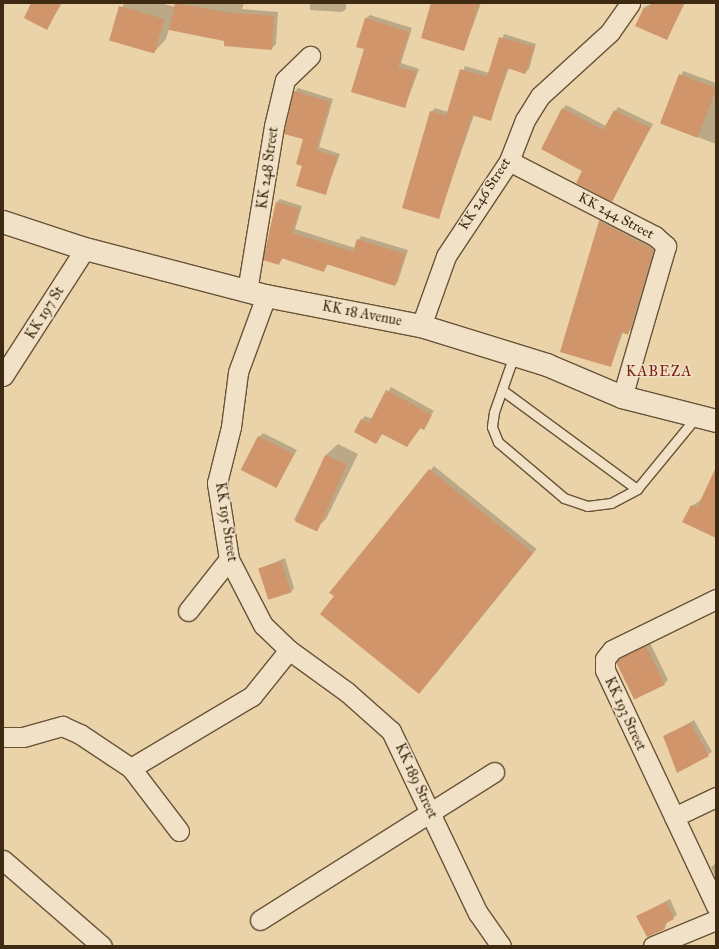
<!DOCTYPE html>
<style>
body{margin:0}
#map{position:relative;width:719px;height:949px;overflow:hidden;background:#ead2a9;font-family:"IM FELL Great Primer",serif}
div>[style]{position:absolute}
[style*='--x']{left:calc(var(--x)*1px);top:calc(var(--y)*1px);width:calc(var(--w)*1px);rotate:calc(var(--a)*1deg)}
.shadow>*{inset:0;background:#0003;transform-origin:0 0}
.building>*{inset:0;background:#d0956b;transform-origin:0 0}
.roads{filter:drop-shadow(1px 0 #695338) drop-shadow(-1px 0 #695338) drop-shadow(0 1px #695338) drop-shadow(0 -1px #695338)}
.service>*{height:9px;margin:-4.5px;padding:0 4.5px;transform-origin:4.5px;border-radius:4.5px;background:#f1e2c7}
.minor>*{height:19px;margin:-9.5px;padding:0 9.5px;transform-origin:9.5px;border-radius:9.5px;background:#f1e2c7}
.secondary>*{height:22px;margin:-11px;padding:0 11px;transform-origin:11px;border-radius:11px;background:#f1e2c7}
span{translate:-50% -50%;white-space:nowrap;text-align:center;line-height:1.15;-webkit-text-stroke:3px #f1e2c7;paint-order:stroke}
.street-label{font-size:14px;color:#3e2913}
.neighbourhood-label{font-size:15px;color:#7a1f14;letter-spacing:1px}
.frame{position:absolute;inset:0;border:4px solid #3e2913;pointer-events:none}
</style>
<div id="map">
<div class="shadow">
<div style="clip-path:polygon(32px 3px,62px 3px,47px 28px)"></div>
<div style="clip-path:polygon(124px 3px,160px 3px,175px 7px,175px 3px,244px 3px,242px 9px,278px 12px,276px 44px,271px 49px,169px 29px,166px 39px,155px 51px,111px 40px)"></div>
<div style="clip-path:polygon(310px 3px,346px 3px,346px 9px,342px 12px,310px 10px)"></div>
<div style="clip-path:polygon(432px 3px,481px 3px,464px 50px)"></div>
<div style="clip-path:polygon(653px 3px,685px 3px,667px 39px,645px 7px)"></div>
<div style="clip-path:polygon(370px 15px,412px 28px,401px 63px,419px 69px,405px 107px,365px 48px,366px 18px)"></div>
<div style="clip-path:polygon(504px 34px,536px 44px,529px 69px,525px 73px,509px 68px,490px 120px,474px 115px,438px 218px,431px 112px,435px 108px,448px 112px,465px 66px,489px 73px)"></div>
<div style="clip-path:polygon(683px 71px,716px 83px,716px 144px,661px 123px)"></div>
<div style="clip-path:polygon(298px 88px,333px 99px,319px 147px,340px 154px,325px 194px,304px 139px,295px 91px)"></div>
<div style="clip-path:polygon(566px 105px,606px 126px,618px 107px,653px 124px,612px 200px,583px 170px,563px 109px)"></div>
<div style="clip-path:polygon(280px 199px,302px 206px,295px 229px,355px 248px,361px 236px,408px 250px,398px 281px,395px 285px,328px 264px,324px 271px,283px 258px,279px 264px,277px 202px)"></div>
<div style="clip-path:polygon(603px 218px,657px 246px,631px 330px,623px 332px,611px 366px,599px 221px)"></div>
<div style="clip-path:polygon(391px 387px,434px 411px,410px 442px,383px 433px,376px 442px,362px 419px,365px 416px,372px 419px)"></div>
<div style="clip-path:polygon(263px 433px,297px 450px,277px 486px,259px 437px)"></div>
<div style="clip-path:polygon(338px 444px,358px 454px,326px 519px,314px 530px,294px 520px,326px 455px)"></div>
<div style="left:434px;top:466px;width:132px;height:163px;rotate:39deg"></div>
<div style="clip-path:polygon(716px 473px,716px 537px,692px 506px,702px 499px)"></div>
<div style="clip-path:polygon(285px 558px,294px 588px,291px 592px,259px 569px)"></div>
<div style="clip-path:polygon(650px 643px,668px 680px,664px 684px,617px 663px)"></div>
<div style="clip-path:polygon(694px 720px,712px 752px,677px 771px,665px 737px)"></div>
<div style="clip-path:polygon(716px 863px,716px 878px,711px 867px)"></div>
<div style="clip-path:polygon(670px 899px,677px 915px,667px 922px,665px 928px,647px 936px,638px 916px)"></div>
</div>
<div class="building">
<div style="clip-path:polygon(31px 3px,61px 3px,47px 30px,24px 18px)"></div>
<div style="clip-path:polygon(175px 3px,224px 12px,274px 16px,272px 50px,224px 46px,224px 41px,169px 30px)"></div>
<div style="clip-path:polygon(431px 3px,479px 3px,464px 51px,421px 38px)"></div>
<div style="clip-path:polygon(652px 3px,684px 3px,667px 40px,635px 26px,644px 7px,649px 9px)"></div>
<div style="left:119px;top:6px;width:47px;height:36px;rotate:16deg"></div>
<div style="clip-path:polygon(365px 18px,409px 32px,398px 67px,416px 72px,405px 108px,351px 92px,364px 49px,356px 47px)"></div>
<div style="clip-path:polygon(499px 37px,534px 47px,525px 74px,507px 68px,491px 121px,472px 115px,439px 219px,402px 208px,430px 111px,446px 116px,460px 69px,487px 77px)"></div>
<div style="left:679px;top:74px;width:40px;height:53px;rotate:21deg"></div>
<div style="clip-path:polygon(294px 91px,330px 102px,316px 150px,337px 157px,326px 195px,296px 186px,302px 166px,296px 164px,303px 139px,284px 134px)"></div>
<div style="clip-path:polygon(562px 108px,603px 130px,614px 110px,650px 128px,612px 202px,576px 183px,582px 171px,541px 149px)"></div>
<div style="clip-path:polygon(276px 202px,299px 209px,292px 233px,353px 252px,357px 239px,405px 254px,395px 286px,326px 264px,324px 272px,281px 258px,279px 265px,263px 260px)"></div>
<div style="clip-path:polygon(599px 221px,654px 250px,628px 335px,621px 332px,611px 367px,560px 352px)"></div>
<div style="clip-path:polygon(386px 390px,432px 415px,424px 430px,420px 428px,407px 447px,382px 434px,376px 444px,354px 432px,361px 419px,369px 423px)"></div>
<div style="left:258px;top:436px;width:40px;height:38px;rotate:27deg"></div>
<div style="left:325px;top:455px;width:24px;height:73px;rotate:24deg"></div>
<div style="clip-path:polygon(716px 467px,716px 538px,682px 522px,691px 505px,697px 508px)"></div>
<div style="clip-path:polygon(429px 469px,533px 553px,419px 694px,320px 614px,334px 596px,329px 593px)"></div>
<div style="left:281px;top:561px;width:33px;height:24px;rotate:72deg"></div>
<div style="left:646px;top:646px;width:43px;height:34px;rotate:64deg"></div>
<div style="clip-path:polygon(690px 723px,709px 756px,677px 773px,663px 736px)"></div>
<div style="clip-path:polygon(666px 902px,674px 919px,663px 925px,665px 929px,647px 937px,636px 916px)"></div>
</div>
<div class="roads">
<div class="service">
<div style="--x:514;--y:355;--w:60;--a:109.3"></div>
<div style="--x:494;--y:412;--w:15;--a:98"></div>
<div style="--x:492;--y:427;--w:16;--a:68"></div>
<div style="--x:498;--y:442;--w:87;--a:40.3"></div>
<div style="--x:564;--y:498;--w:24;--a:19"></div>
<div style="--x:587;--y:506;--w:24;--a:-7"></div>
<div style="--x:611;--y:503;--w:30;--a:-28"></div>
<div style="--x:637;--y:489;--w:94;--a:-50.6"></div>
<div style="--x:502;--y:390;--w:167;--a:36.3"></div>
</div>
<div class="minor">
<div style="--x:509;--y:161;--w:164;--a:27.2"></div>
<div style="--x:655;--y:236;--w:15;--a:42"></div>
<div style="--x:666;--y:246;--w:157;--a:106.2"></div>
<div style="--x:247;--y:291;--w:167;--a:-80.7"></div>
<div style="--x:274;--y:126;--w:47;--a:-76.6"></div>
<div style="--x:285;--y:80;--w:35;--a:-44"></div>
<div style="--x:421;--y:326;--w:74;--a:-70.3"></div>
<div style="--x:446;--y:256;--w:114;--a:-56.4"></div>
<div style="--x:509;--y:161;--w:44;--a:-68.7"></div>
<div style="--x:525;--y:120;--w:28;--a:-58"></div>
<div style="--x:540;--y:96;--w:95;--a:-42.4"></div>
<div style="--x:610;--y:32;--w:35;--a:-55"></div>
<div style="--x:3;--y:376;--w:151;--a:-57.2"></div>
<div style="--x:716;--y:599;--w:116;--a:153.9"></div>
<div style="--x:612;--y:650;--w:11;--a:128"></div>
<div style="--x:605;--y:659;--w:11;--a:90"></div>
<div style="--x:605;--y:670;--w:261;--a:64.8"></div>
<div style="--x:188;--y:611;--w:66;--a:-51.7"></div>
<div style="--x:289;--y:650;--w:72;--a:35.9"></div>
<div style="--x:347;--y:692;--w:59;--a:41.6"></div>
<div style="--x:391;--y:731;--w:202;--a:64.5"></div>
<div style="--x:478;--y:913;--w:40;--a:55.1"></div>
<div style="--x:3;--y:737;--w:20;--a:0"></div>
<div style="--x:23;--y:737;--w:41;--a:-15.8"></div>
<div style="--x:62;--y:726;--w:20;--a:24"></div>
<div style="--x:80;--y:734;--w:61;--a:33.7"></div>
<div style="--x:674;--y:817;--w:47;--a:-25.5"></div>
<div style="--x:179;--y:831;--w:79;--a:-127.3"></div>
<div style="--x:131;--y:768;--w:141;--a:-30.8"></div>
<div style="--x:252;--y:696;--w:59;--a:-51.2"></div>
<div style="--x:289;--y:650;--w:36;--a:-136"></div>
<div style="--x:263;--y:625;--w:74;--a:-117.3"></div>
<div style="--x:229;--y:559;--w:77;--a:-99"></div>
<div style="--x:217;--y:483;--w:58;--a:-76"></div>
<div style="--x:231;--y:427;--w:55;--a:-82.7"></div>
<div style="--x:238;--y:372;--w:81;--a:-69.8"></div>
<div style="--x:3;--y:860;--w:131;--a:41"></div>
<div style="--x:260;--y:920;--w:277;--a:-32.3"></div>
<div style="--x:653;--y:946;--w:68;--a:-22.4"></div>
</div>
<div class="secondary">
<div style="--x:3;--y:222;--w:86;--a:18.2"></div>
<div style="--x:85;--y:249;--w:187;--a:14.6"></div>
<div style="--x:266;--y:296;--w:158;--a:11"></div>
<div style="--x:421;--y:326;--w:132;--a:17.2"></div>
<div style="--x:547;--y:365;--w:82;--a:23.1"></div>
<div style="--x:622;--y:397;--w:97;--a:14.3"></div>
</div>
</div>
<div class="street-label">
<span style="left:268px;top:168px;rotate:-82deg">KK 248 Street</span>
<span style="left:485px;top:194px;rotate:-57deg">KK 246 Street</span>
<span style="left:616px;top:216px;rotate:28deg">KK 244 Street</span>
<span style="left:45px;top:313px;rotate:-58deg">KK 197 St</span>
<span style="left:362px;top:314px;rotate:11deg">KK 18 Avenue</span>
<span style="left:226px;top:522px;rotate:81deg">KK 195 Street</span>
<span style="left:625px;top:714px;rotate:65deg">KK 193 Street</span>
<span style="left:416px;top:781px;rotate:65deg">KK 189 Street</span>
</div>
<div class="neighbourhood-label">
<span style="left:659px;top:372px">KABEZA</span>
</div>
<div class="frame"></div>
</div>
